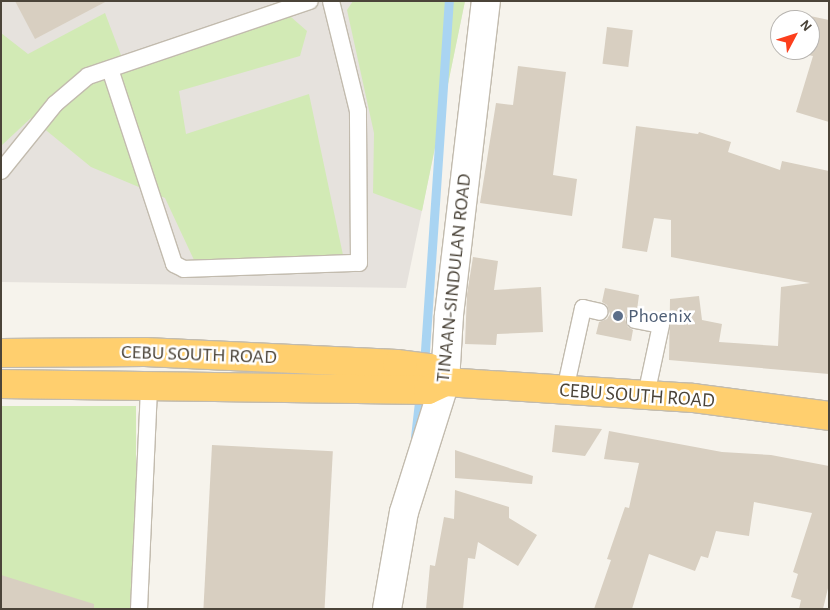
<!DOCTYPE html>
<style>
body{margin:0}
#map{position:relative;width:830px;height:610px;overflow:hidden;background:#f6f3ec;font-family:"Alegreya Sans",sans-serif}
div>[style]{position:absolute}
[style*='--x']{left:calc(var(--x)*1px);top:calc(var(--y)*1px);width:calc(var(--w)*1px);rotate:calc(var(--a)*1deg)}
.industrial>*{inset:0;background:#e6e2dd}
.green>*{inset:0;background:#d2eab5;transform-origin:0 0}
.stream>*{height:9px;margin:-4.5px;padding:0 4.5px;transform-origin:4.5px;border-radius:4.5px;background:#a9d4f2}
.building>*{inset:0;background:#d8cfc1;transform-origin:0 0}
.roads{filter:drop-shadow(1px 0 #c2bbae) drop-shadow(-1px 0 #c2bbae) drop-shadow(0 1px #c2bbae) drop-shadow(0 -1px #c2bbae)}
.lane>*{height:16px;margin:-8px;padding:0 8px;transform-origin:8px;border-radius:8px;background:#fff}
.street>*{height:28px;margin:-14px;padding:0 14px;transform-origin:14px;border-radius:14px;background:#fff}
.highway>*{height:28px;margin:-14px;padding:0 14px;transform-origin:14px;border-radius:14px;background:#ffcf6e}
.dots>*{width:14px;height:14px;translate:-50% -50%;box-sizing:border-box;border:2px solid #fff;border-radius:50%}
span{translate:-50% -50%;white-space:nowrap;text-align:center;line-height:1.15;-webkit-text-stroke:5px #fff;paint-order:stroke}
.street-label{font-size:20px;color:#4b4439}
.service-label{font-size:20px;color:#4e5e75}
.left{translate:0 -50%;text-align:left}
.frame{position:absolute;inset:0;border:2px solid #4b4439;pointer-events:none}
.north{position:absolute;left:770px;top:10px;width:50px;height:50px;box-sizing:border-box;background:#fff;border:1px solid #b7b4b0;border-radius:50%;rotate:50deg;font-size:14px;font-weight:700;line-height:20px;text-align:center;color:#4b4439}
.north::after{content:'';display:block;margin:auto;width:18px;height:22px;background:#fc3f1d;clip-path:polygon(50% 0,100% 100%,50% 72%,0 100%)}
</style>
<div id="map">
<div class="industrial">
<div style="clip-path:polygon(1px 1px,465px 1px,406px 288px,1px 282px)"></div>
</div>
<div class="green">
<div style="clip-path:polygon(353px 1px,465px 1px,422px 211px,373px 193px,374px 133px,347px 10px)"></div>
<div style="clip-path:polygon(275px 3px,307px 31px,300px 56px,179px 91px,186px 134px,309px 94px,343px 255px,194px 260px,165px 198px,91px 167px,31px 118px,1px 146px,1px 33px,28px 54px,105px 13px,127px 71px)"></div>
<div style="left:1px;top:406px;width:135px;height:203px"></div>
</div>
<div class="stream">
<div style="--x:424;--y:365;--w:365;--a:-86.1"></div>
<div style="--x:415;--y:437;--w:44;--a:-83.5"></div>
</div>
<div class="building">
<div style="clip-path:polygon(15px 1px,107px 1px,35px 39px)"></div>
<div style="clip-path:polygon(796px 13px,829px 20px,829px 122px,796px 112px,813px 56px,788px 51px,810px 50px,810px 20px,794px 20px)"></div>
<div style="left:607px;top:27px;width:26px;height:37px;rotate:7deg"></div>
<div style="clip-path:polygon(518px 66px,566px 72px,553px 175px,577px 179px,572px 216px,480px 203px,496px 103px,513px 105px)"></div>
<div style="clip-path:polygon(636px 126px,698px 134px,699px 132px,731px 142px,728px 152px,780px 170px,782px 161px,829px 171px,829px 374px,669px 360px,670px 299px,699px 296px,702px 320px,722px 324px,719px 342px,778px 346px,781px 287px,810px 283px,671px 257px,671px 220px,654px 218px,647px 252px,622px 248px)"></div>
<div style="clip-path:polygon(473px 257px,498px 261px,494px 290px,541px 287px,543px 332px,497px 334px,496px 345px,465px 344px,467px 294px)"></div>
<div style="clip-path:polygon(605px 288px,639px 295px,637px 310px,628px 313px,625px 319px,628px 327px,633px 330px,631px 341px,596px 334px,599px 322px,607px 319px,610px 314px,607px 305px,602px 302px)"></div>
<div style="clip-path:polygon(555px 425px,602px 429px,585px 456px,552px 452px)"></div>
<div style="clip-path:polygon(609px 431px,722px 452px,771px 455px,829px 466px,829px 584px,823px 609px,799px 609px,801px 600px,791px 597px,798px 574px,793px 572px,812px 513px,754px 502px,749px 536px,716px 531px,708px 558px,701px 556px,695px 571px,649px 554px,632px 609px,594px 609px,611px 560px,607px 559px,625px 507px,629px 508px,639px 463px,604px 459px)"></div>
<div style="left:212px;top:445px;width:121px;height:164px;rotate:3deg"></div>
<div style="clip-path:polygon(455px 450px,533px 476px,532px 484px,455px 478px)"></div>
<div style="clip-path:polygon(455px 490px,509px 507px,509px 518px,537px 535px,518px 566px,478px 542px,475px 559px,468px 558px,463px 609px,426px 609px,430px 565px,435px 566px,444px 517px,454px 519px)"></div>
<div style="clip-path:polygon(1px 575px,94px 604px,94px 609px,1px 609px)"></div>
</div>
<div class="roads">
<div class="lane">
<div style="--x:110;--y:69;--w:205;--a:71.8"></div>
<div style="--x:174;--y:264;--w:11;--a:27"></div>
<div style="--x:184;--y:269;--w:175;--a:-2"></div>
<div style="--x:359;--y:263;--w:152;--a:-90.4"></div>
<div style="--x:358;--y:111;--w:113;--a:-103.8"></div>
<div style="--x:1;--y:171;--w:86;--a:-51.1"></div>
<div style="--x:55;--y:104;--w:43;--a:-40.3"></div>
<div style="--x:88;--y:76;--w:234;--a:-18.7"></div>
<div style="--x:635;--y:320;--w:26;--a:11"></div>
<div style="--x:661;--y:325;--w:72;--a:102.1"></div>
<div style="--x:565;--y:390;--w:84;--a:-77.6"></div>
<div style="--x:583;--y:308;--w:17;--a:13"></div>
<div style="--x:139;--y:609;--w:224;--a:-87.4"></div>
</div>
<div class="street">
<div style="--x:387;--y:609;--w:98;--a:-80.1"></div>
<div style="--x:404;--y:512;--w:136;--a:-72.5"></div>
<div style="--x:445;--y:382;--w:67;--a:-86.6"></div>
<div style="--x:449;--y:315;--w:316;--a:-83.3"></div>
</div>
<div class="highway">
<div style="--x:1;--y:353;--w:144;--a:-0.4"></div>
<div style="--x:145;--y:352;--w:252;--a:2.7"></div>
<div style="--x:397;--y:364;--w:33;--a:7"></div>
<div style="--x:430;--y:368;--w:21;--a:43"></div>
<div style="--x:1;--y:384;--w:427;--a:0.8"></div>
<div style="--x:428;--y:390;--w:19;--a:-25"></div>
<div style="--x:445;--y:382;--w:249;--a:3.7"></div>
<div style="--x:693;--y:398;--w:137;--a:7.5"></div>
</div>
</div>
<div class="dots">
<div style="left:618px;top:316px;background:#5c6f8a"></div>
</div>
<div class="street-label">
<span style="left:454px;top:278px;rotate:-84deg">TINAAN-SINDULAN ROAD</span>
<span style="left:199px;top:355px;rotate:2deg">CEBU SOUTH ROAD</span>
<span style="left:637px;top:396px;rotate:4deg">CEBU SOUTH ROAD</span>
</div>
<div class="service-label">
<span class="left" style="left:628px;top:316px">Phoenix</span>
</div>
<div class="frame"></div>
<div class="north">N</div>
</div>
